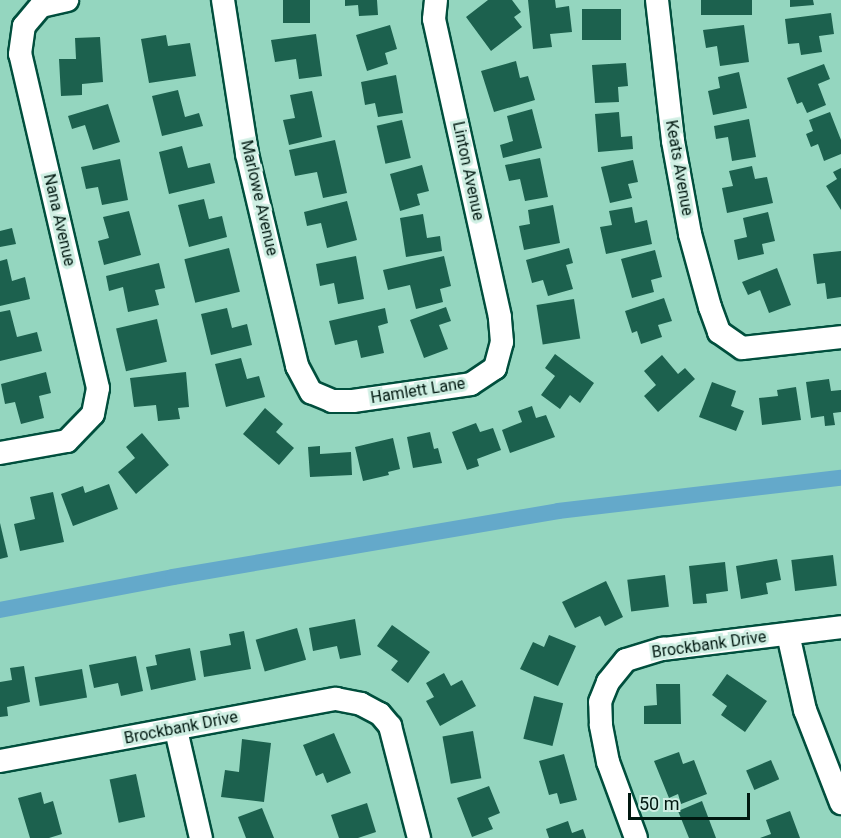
<!DOCTYPE html>
<style>
body{margin:0}
#map{position:relative;width:841px;height:838px;overflow:hidden;background:#94d6bf;font-family:Roboto,sans-serif}
div>[style]{position:absolute}
[style*='--x']{left:calc(var(--x)*1px);top:calc(var(--y)*1px);width:calc(var(--w)*1px);rotate:calc(var(--a)*1deg)}
.canal>*{height:16px;margin:-8px;padding:0 8px;transform-origin:8px;border-radius:8px;background:#64a9ca}
.building>*{inset:0;background:#1c614e;transform-origin:0 0}
.roads{filter:drop-shadow(2px 0 #004f3d) drop-shadow(-2px 0 #004f3d) drop-shadow(0 2px #004f3d) drop-shadow(0 -2px #004f3d)}
.minor>*{height:22px;margin:-11px;padding:0 11px;transform-origin:11px;border-radius:11px;background:#fff}
span{translate:-50% -50%;white-space:nowrap;text-align:center;line-height:1.15;-webkit-text-stroke:6px #cfefe3;paint-order:stroke}
.street-label{font-size:16px;color:#001810}
.scale{position:absolute;left:628px;top:793px;width:122px;height:27px;box-sizing:border-box;border:3px solid #001810;border-top:0;padding-left:8px;font-size:18px;line-height:21px;white-space:nowrap;color:#001810;-webkit-text-stroke:4px #cfefe3;paint-order:stroke}
</style>
<div id="map">
<div class="canal">
<div style="--x:0;--y:610;--w:176;--a:-10.8"></div>
<div style="--x:173;--y:577;--w:391;--a:-9.7"></div>
<div style="--x:558;--y:511;--w:285;--a:-6.7"></div>
</div>
<div class="building">
<div style="left:283px;top:0;width:27px;height:23px"></div>
<div style="clip-path:polygon(345px 0,377px 0,378px 15px,359px 16px,358px 5px,345px 6px)"></div>
<div style="clip-path:polygon(488px 0,512px 0,521px 12px,514px 17px,522px 27px,491px 51px,466px 17px)"></div>
<div style="clip-path:polygon(528px 0,555px 0,556px 8px,569px 6px,572px 32px,550px 34px,552px 47px,533px 49px)"></div>
<div style="left:701px;top:0;width:51px;height:15px"></div>
<div style="clip-path:polygon(790px 0,813px 0,814px 5px,790px 7px)"></div>
<div style="left:621px;top:9px;width:31px;height:39px;rotate:90deg"></div>
<div style="clip-path:polygon(831px 13px,834px 34px,819px 36px,822px 52px,801px 55px,799px 43px,788px 44px,785px 19px)"></div>
<div style="clip-path:polygon(390px 25px,397px 49px,385px 53px,388px 64px,367px 71px,356px 35px)"></div>
<div style="clip-path:polygon(744px 25px,749px 62px,720px 66px,717px 46px,706px 48px,703px 30px)"></div>
<div style="clip-path:polygon(316px 34px,322px 76px,299px 79px,296px 59px,275px 62px,271px 40px)"></div>
<div style="clip-path:polygon(166px 35px,168px 46px,190px 43px,196px 76px,149px 83px,141px 39px)"></div>
<div style="clip-path:polygon(100px 37px,103px 82px,82px 84px,82px 95px,61px 96px,59px 59px,76px 59px,75px 38px)"></div>
<div style="clip-path:polygon(516px 61px,520px 78px,528px 76px,535px 100px,494px 112px,481px 71px)"></div>
<div style="clip-path:polygon(626px 63px,628px 86px,618px 87px,619px 102px,595px 103px,592px 65px)"></div>
<div style="clip-path:polygon(824px 64px,830px 79px,818px 84px,826px 105px,807px 113px,802px 102px,797px 104px,787px 78px)"></div>
<div style="clip-path:polygon(739px 72px,747px 108px,713px 115px,708px 91px,720px 88px,718px 77px)"></div>
<div style="clip-path:polygon(396px 75px,403px 113px,378px 117px,375px 103px,365px 105px,361px 82px)"></div>
<div style="clip-path:polygon(178px 90px,185px 117px,199px 113px,203px 126px,162px 136px,152px 96px)"></div>
<div style="clip-path:polygon(312px 91px,322px 137px,289px 145px,283px 120px,295px 118px,290px 95px)"></div>
<div style="clip-path:polygon(108px 104px,120px 142px,93px 150px,85px 125px,72px 129px,68px 116px)"></div>
<div style="clip-path:polygon(532px 109px,542px 148px,503px 158px,500px 145px,513px 141px,507px 116px)"></div>
<div style="clip-path:polygon(619px 112px,621px 137px,632px 136px,633px 149px,598px 152px,595px 114px)"></div>
<div style="clip-path:polygon(830px 112px,841px 140px,841px 154px,824px 161px,818px 144px,811px 147px,806px 134px,813px 131px,809px 120px)"></div>
<div style="clip-path:polygon(749px 119px,756px 157px,732px 161px,728px 137px,716px 139px,714px 126px)"></div>
<div style="left:402px;top:120px;width:39px;height:26px;rotate:77deg"></div>
<div style="clip-path:polygon(335px 140px,347px 193px,323px 198px,317px 172px,295px 176px,289px 150px)"></div>
<div style="clip-path:polygon(182px 146px,188px 168px,210px 163px,215px 183px,169px 194px,159px 152px)"></div>
<div style="clip-path:polygon(540px 158px,548px 197px,525px 201px,520px 179px,509px 181px,505px 165px)"></div>
<div style="clip-path:polygon(120px 159px,128px 200px,102px 205px,98px 187px,86px 189px,81px 167px)"></div>
<div style="clip-path:polygon(633px 160px,638px 182px,628px 184px,632px 198px,610px 203px,601px 167px)"></div>
<div style="clip-path:polygon(422px 165px,429px 191px,417px 194px,420px 205px,400px 211px,390px 174px)"></div>
<div style="clip-path:polygon(752px 166px,755px 179px,767px 177px,773px 203px,727px 213px,722px 188px,733px 186px,729px 171px)"></div>
<div style="clip-path:polygon(841px 168px,841px 210px,826px 186px,837px 179px,833px 172px)"></div>
<div style="clip-path:polygon(204px 199px,209px 219px,222px 216px,227px 237px,189px 247px,178px 205px)"></div>
<div style="clip-path:polygon(347px 201px,357px 240px,327px 248px,321px 223px,307px 226px,304px 212px)"></div>
<div style="clip-path:polygon(553px 205px,560px 243px,524px 250px,519px 226px,530px 224px,528px 210px)"></div>
<div style="clip-path:polygon(632px 207px,635px 223px,647px 220px,652px 244px,606px 254px,600px 227px,612px 225px,609px 211px)"></div>
<div style="clip-path:polygon(129px 211px,141px 255px,104px 265px,98px 241px,109px 238px,103px 217px)"></div>
<div style="clip-path:polygon(768px 212px,775px 241px,762px 244px,764px 254px,738px 260px,734px 240px,747px 237px,743px 218px)"></div>
<div style="clip-path:polygon(423px 214px,427px 238px,440px 236px,442px 251px,406px 257px,400px 218px)"></div>
<div style="clip-path:polygon(12px 228px,16px 244px,0 247px,0 231px)"></div>
<div style="left:229px;top:248px;width:45px;height:46px;rotate:76deg"></div>
<div style="clip-path:polygon(569px 248px,573px 263px,566px 265px,573px 289px,548px 296px,543px 280px,532px 283px,526px 260px)"></div>
<div style="clip-path:polygon(655px 250px,662px 277px,651px 280px,654px 292px,632px 298px,621px 259px)"></div>
<div style="clip-path:polygon(841px 251px,841px 297px,827px 299px,825px 283px,817px 284px,813px 254px)"></div>
<div style="clip-path:polygon(356px 256px,364px 299px,338px 304px,334px 283px,320px 286px,316px 264px)"></div>
<div style="clip-path:polygon(444px 256px,451px 286px,440px 289px,443px 302px,416px 309px,410px 285px,388px 290px,383px 270px)"></div>
<div style="clip-path:polygon(7px 259px,12px 281px,25px 277px,30px 299px,0 306px,0 261px)"></div>
<div style="clip-path:polygon(159px 263px,165px 288px,155px 290px,159px 305px,128px 312px,123px 287px,109px 291px,106px 276px)"></div>
<div style="clip-path:polygon(777px 268px,791px 305px,769px 313px,760px 290px,748px 295px,742px 282px)"></div>
<div style="clip-path:polygon(664px 298px,672px 321px,658px 325px,662px 337px,641px 344px,637px 331px,632px 333px,625px 311px)"></div>
<div style="left:574px;top:299px;width:40px;height:38px;rotate:81deg"></div>
<div style="clip-path:polygon(446px 307px,451px 321px,439px 325px,448px 349px,424px 358px,410px 320px)"></div>
<div style="clip-path:polygon(227px 308px,232px 328px,247px 324px,252px 345px,211px 355px,201px 314px)"></div>
<div style="clip-path:polygon(385px 308px,388px 323px,378px 326px,384px 353px,361px 358px,357px 340px,335px 345px,329px 321px)"></div>
<div style="clip-path:polygon(10px 310px,17px 337px,37px 332px,42px 351px,0 361px,0 312px)"></div>
<div style="left:157px;top:319px;width:44px;height:42px;rotate:77deg"></div>
<div style="clip-path:polygon(555px 354px,594px 383px,580px 403px,570px 395px,560px 409px,541px 395px,555px 376px,545px 368px)"></div>
<div style="clip-path:polygon(662px 355px,678px 374px,685px 368px,695px 379px,658px 412px,644px 396px,656px 385px,644px 371px)"></div>
<div style="clip-path:polygon(241px 358px,247px 379px,259px 376px,265px 397px,226px 407px,215px 364px)"></div>
<div style="clip-path:polygon(46px 372px,51px 393px,39px 396px,44px 418px,21px 424px,15px 402px,5px 404px,1px 384px)"></div>
<div style="clip-path:polygon(186px 372px,189px 407px,178px 408px,180px 419px,158px 421px,156px 405px,134px 407px,130px 378px)"></div>
<div style="clip-path:polygon(829px 379px,831px 391px,841px 390px,841px 412px,833px 413px,835px 425px,825px 426px,824px 416px,811px 418px,806px 382px)"></div>
<div style="clip-path:polygon(712px 382px,736px 391px,731px 406px,744px 411px,736px 431px,699px 417px)"></div>
<div style="clip-path:polygon(796px 387px,801px 420px,762px 425px,759px 398px,778px 396px,777px 390px)"></div>
<div style="clip-path:polygon(532px 406px,536px 418px,546px 415px,555px 437px,510px 453px,502px 430px,522px 422px,518px 411px)"></div>
<div style="clip-path:polygon(265px 408px,283px 424px,276px 432px,294px 448px,279px 465px,243px 434px)"></div>
<div style="clip-path:polygon(476px 423px,480px 432px,493px 428px,501px 450px,477px 459px,479px 466px,467px 470px,452px 432px)"></div>
<div style="clip-path:polygon(430px 432px,434px 449px,438px 448px,442px 463px,413px 468px,407px 437px)"></div>
<div style="clip-path:polygon(142px 433px,169px 465px,136px 494px,118px 472px,135px 458px,126px 447px)"></div>
<div style="clip-path:polygon(393px 438px,400px 469px,388px 472px,389px 475px,363px 481px,355px 447px)"></div>
<div style="clip-path:polygon(320px 446px,320px 454px,351px 452px,352px 475px,310px 477px,308px 447px)"></div>
<div style="clip-path:polygon(109px 484px,118px 509px,73px 526px,61px 494px,83px 486px,85px 493px)"></div>
<div style="clip-path:polygon(53px 492px,64px 542px,20px 551px,14px 524px,35px 519px,30px 497px)"></div>
<div style="clip-path:polygon(0 523px,8px 557px,0 559px)"></div>
<div style="left:833px;top:555px;width:31px;height:42px;rotate:83deg"></div>
<div style="clip-path:polygon(777px 559px,781px 580px,766px 583px,768px 594px,741px 599px,736px 566px)"></div>
<div style="clip-path:polygon(725px 562px,728px 591px,706px 594px,707px 603px,693px 604px,689px 566px)"></div>
<div style="left:665px;top:575px;width:32px;height:38px;rotate:83deg"></div>
<div style="clip-path:polygon(606px 581px,623px 617px,605px 626px,600px 616px,575px 628px,562px 602px)"></div>
<div style="clip-path:polygon(355px 619px,361px 655px,340px 659px,337px 646px,313px 651px,309px 628px)"></div>
<div style="clip-path:polygon(392px 625px,430px 652px,408px 683px,391px 670px,398px 661px,377px 646px)"></div>
<div style="left:297px;top:628px;width:33px;height:43px;rotate:74deg"></div>
<div style="clip-path:polygon(244px 631px,251px 669px,204px 677px,200px 651px,231px 645px,229px 634px)"></div>
<div style="clip-path:polygon(549px 635px,576px 646px,558px 686px,520px 669px,533px 642px,544px 647px)"></div>
<div style="clip-path:polygon(190px 648px,196px 680px,151px 690px,146px 667px,157px 665px,155px 655px)"></div>
<div style="clip-path:polygon(136px 656px,143px 691px,121px 696px,118px 683px,94px 688px,89px 665px)"></div>
<div style="clip-path:polygon(24px 666px,30px 702px,7px 707px,8px 716px,0 717px,0 682px,12px 680px,10px 668px)"></div>
<div style="left:82px;top:669px;width:29px;height:48px;rotate:80deg"></div>
<div style="clip-path:polygon(444px 673px,451px 686px,462px 680px,476px 706px,440px 726px,426px 701px,434px 697px,426px 683px)"></div>
<div style="clip-path:polygon(727px 674px,767px 701px,745px 732px,721px 715px,727px 706px,712px 695px)"></div>
<div style="clip-path:polygon(656px 684px,680px 684px,681px 724px,644px 724px,644px 706px,657px 705px)"></div>
<div style="left:534px;top:696px;width:30px;height:44px;rotate:14deg"></div>
<div style="left:473px;top:731px;width:48px;height:31px;rotate:80deg"></div>
<div style="clip-path:polygon(334px 733px,351px 773px,327px 783px,323px 773px,316px 776px,303px 745px)"></div>
<div style="clip-path:polygon(242px 739px,271px 743px,264px 802px,221px 797px,225px 770px,239px 772px)"></div>
<div style="clip-path:polygon(679px 752px,683px 764px,694px 760px,707px 794px,681px 804px,678px 794px,669px 798px,654px 761px)"></div>
<div style="clip-path:polygon(564px 754px,577px 800px,560px 804px,557px 793px,549px 795px,539px 761px)"></div>
<div style="left:771px;top:760px;width:21px;height:27px;rotate:67deg"></div>
<div style="left:136px;top:774px;width:44px;height:27px;rotate:78deg"></div>
<div style="clip-path:polygon(489px 786px,500px 813px,488px 818px,493px 829px,472px 837px,457px 798px)"></div>
<div style="clip-path:polygon(41px 792px,44px 804px,53px 801px,62px 834px,49px 838px,30px 838px,18px 798px)"></div>
<div style="clip-path:polygon(702px 801px,716px 838px,689px 838px,678px 811px)"></div>
<div style="clip-path:polygon(367px 803px,376px 832px,358px 838px,339px 838px,331px 815px)"></div>
<div style="clip-path:polygon(262px 808px,274px 838px,246px 838px,238px 817px)"></div>
<div style="clip-path:polygon(790px 811px,800px 838px,760px 838px,771px 834px,766px 820px)"></div>
<div style="clip-path:polygon(568px 821px,572px 833px,583px 829px,586px 838px,549px 838px,546px 829px)"></div>
</div>
<div class="roads">
<div class="minor">
<div style="--x:223;--y:0;--w:156;--a:81.1"></div>
<div style="--x:247;--y:154;--w:218;--a:76.7"></div>
<div style="--x:297;--y:366;--w:30;--a:62"></div>
<div style="--x:311;--y:392;--w:23;--a:23"></div>
<div style="--x:332;--y:401;--w:21;--a:0"></div>
<div style="--x:353;--y:401;--w:119;--a:-8.2"></div>
<div style="--x:471;--y:384;--w:29;--a:-34"></div>
<div style="--x:495;--y:368;--w:27;--a:-75"></div>
<div style="--x:502;--y:342;--w:25;--a:-95"></div>
<div style="--x:500;--y:317;--w:305;--a:-102.5"></div>
<div style="--x:434;--y:19;--w:19;--a:-84"></div>
<div style="--x:657;--y:0;--w:142;--a:83.5"></div>
<div style="--x:673;--y:141;--w:95;--a:79.6"></div>
<div style="--x:690;--y:234;--w:76;--a:74.7"></div>
<div style="--x:710;--y:307;--w:27;--a:70"></div>
<div style="--x:719;--y:332;--w:28;--a:35"></div>
<div style="--x:742;--y:348;--w:100;--a:-6.3"></div>
<div style="--x:0;--y:453;--w:68;--a:-10.2"></div>
<div style="--x:67;--y:441;--w:37;--a:-46"></div>
<div style="--x:93;--y:414;--w:26;--a:-79"></div>
<div style="--x:98;--y:388;--w:343;--a:-103.1"></div>
<div style="--x:20;--y:54;--w:28;--a:-82"></div>
<div style="--x:24;--y:26;--w:26;--a:-50"></div>
<div style="--x:41;--y:6;--w:27;--a:-13"></div>
<div style="--x:788;--y:634;--w:78;--a:77.4"></div>
<div style="--x:805;--y:710;--w:100;--a:68.8"></div>
<div style="--x:176;--y:730;--w:111;--a:77"></div>
<div style="--x:0;--y:761;--w:342;--a:-10.5"></div>
<div style="--x:336;--y:699;--w:25;--a:11"></div>
<div style="--x:361;--y:704;--w:21;--a:28"></div>
<div style="--x:380;--y:714;--w:16;--a:50"></div>
<div style="--x:390;--y:726;--w:116;--a:75.5"></div>
<div style="--x:636;--y:838;--w:81;--a:-110.2"></div>
<div style="--x:608;--y:762;--w:38;--a:-101"></div>
<div style="--x:601;--y:725;--w:23;--a:-92"></div>
<div style="--x:600;--y:702;--w:22;--a:-68"></div>
<div style="--x:608;--y:682;--w:28;--a:-51"></div>
<div style="--x:626;--y:660;--w:39;--a:-17"></div>
<div style="--x:663;--y:649;--w:179;--a:-7"></div>
</div>
</div>
<div class="street-label">
<span style="left:679px;top:168px;rotate:80deg">Keats Avenue</span>
<span style="left:468px;top:171px;rotate:78deg">Linton Avenue</span>
<span style="left:259px;top:198px;rotate:77deg">Marlowe Avenue</span>
<span style="left:59px;top:220px;rotate:77deg">Nana Avenue</span>
<span style="left:418px;top:391px;rotate:-9deg">Hamlett Lane</span>
<span style="left:709px;top:645px;rotate:-8deg">Brockbank Drive</span>
<span style="left:181px;top:728px;rotate:-11deg">Brockbank Drive</span>
</div>
<div class="scale">50 m</div>
</div>
